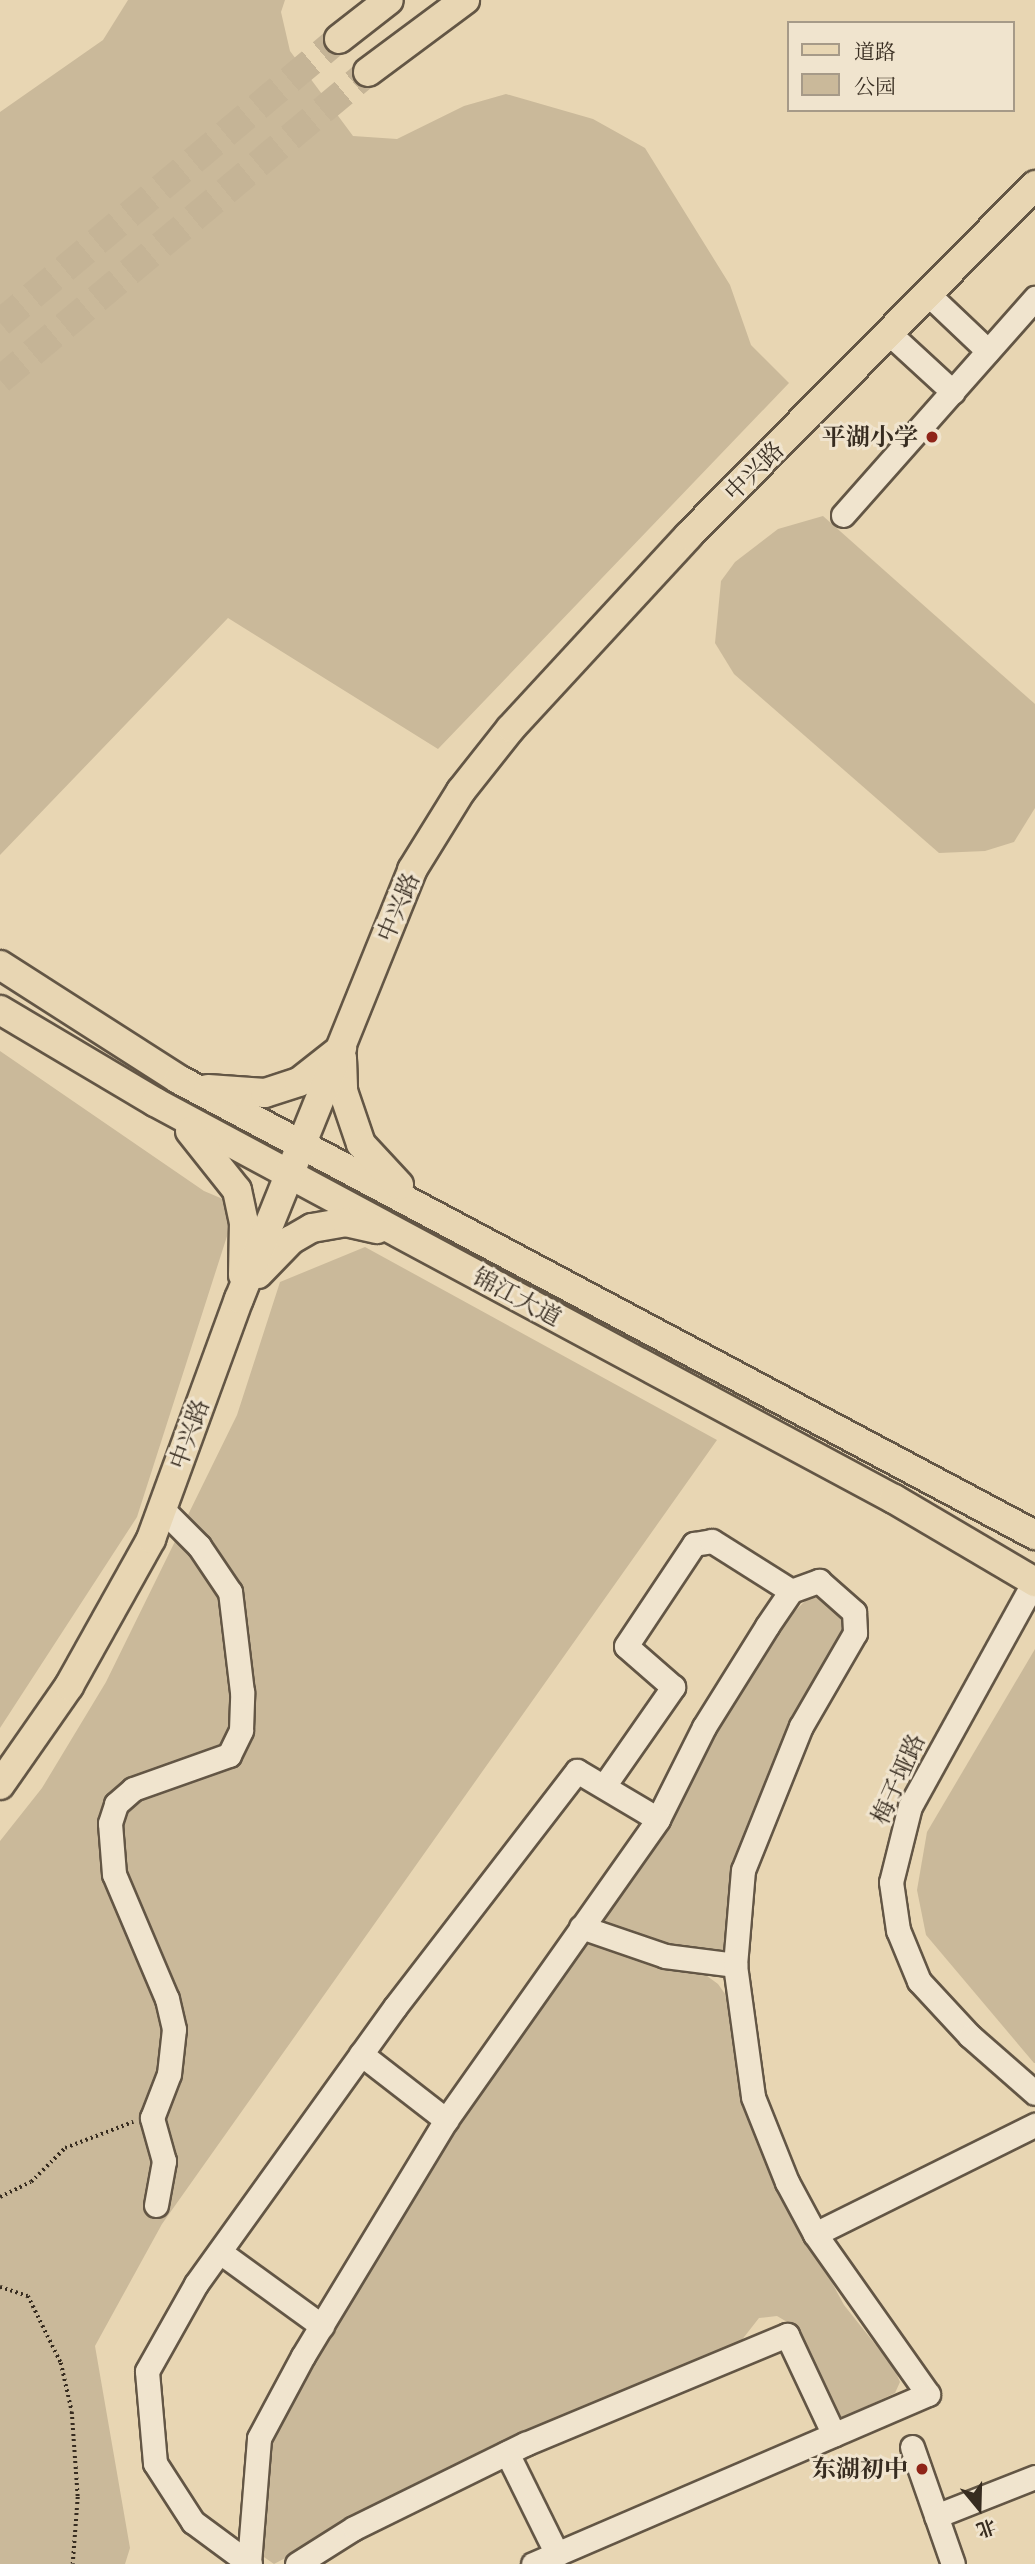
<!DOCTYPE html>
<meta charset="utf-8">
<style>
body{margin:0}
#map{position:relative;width:1035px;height:2564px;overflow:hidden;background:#e8d6b3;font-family:"EB Garamond","Noto Serif SC",serif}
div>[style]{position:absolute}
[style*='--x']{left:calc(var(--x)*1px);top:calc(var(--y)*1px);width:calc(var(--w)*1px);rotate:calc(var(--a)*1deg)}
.green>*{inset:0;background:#cab99a}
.major-tunnel>*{height:28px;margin-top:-14px;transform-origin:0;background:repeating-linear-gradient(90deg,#c5b496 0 28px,transparent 0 42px)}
.path>*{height:3.5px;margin-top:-1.75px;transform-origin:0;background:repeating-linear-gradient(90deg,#372c20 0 2px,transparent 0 5.5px)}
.roads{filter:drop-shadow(2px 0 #635645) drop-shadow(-2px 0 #635645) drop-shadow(0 2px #635645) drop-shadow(0 -2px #635645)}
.minor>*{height:23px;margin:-11.5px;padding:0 11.5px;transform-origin:11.5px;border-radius:11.5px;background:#f0e4ce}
.major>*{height:28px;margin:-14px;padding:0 14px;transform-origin:14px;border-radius:14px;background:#e8d6b3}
.dots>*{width:19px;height:19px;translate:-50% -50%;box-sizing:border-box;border:4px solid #f0e4ce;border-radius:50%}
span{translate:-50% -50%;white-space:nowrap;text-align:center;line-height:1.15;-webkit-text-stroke:6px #f0e4ce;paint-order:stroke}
.poi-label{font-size:24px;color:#372c20;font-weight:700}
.right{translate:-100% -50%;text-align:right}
.street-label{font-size:24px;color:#372c20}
.legend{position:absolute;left:787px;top:21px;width:228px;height:91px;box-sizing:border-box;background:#f0e4ce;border:2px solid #a69a88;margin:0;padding:9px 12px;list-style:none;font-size:21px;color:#372c20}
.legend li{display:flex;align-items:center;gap:14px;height:35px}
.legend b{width:35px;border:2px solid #a69a88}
.north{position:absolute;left:944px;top:2473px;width:70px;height:70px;-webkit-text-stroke:5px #f0e4ce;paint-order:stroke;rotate:161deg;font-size:19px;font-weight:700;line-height:28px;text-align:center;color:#372c20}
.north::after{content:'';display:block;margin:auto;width:24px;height:32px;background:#372c20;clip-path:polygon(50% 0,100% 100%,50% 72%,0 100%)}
</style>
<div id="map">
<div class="green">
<div style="clip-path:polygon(128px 0,285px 0,281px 12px,290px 51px,353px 136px,397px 139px,464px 106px,506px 94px,593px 119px,645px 148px,730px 285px,751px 345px,789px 383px,438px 749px,228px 618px,0 855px,0 112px,103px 40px)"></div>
<div style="clip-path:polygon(823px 516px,1035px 704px,1035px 808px,1014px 842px,985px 851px,939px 853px,734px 674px,715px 643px,721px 581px,735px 562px,778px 529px)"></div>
<div style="clip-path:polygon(0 1051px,204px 1191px,237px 1205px,137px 1517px,0 1728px)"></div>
<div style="clip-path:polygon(365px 1247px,717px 1440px,162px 2224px,95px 2346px,130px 2548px,125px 2564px,0 2564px,0 1841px,42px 1788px,106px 1682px,237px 1415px,280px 1282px)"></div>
<div style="clip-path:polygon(809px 1597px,825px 1599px,845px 1615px,846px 1630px,785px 1741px,729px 1955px,637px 1941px,594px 1923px,779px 1627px)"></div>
<div style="clip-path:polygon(1035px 1649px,1035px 2063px,1034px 2063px,926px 1935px,917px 1890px,927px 1832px)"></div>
<div style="clip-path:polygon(585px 1941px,644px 1962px,703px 1973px,718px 1984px,730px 2001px,782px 2190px,844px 2305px,894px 2368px,900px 2382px,895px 2393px,835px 2421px,794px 2326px,777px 2316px,759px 2318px,741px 2341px,496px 2446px,274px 2564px,261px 2555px,266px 2452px,284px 2408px,469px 2108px)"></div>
</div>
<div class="major-tunnel">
<div style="--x:0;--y:323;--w:442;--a:-40"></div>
<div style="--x:0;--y:380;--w:480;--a:-39.9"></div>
</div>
<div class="path">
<div style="--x:0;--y:2197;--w:34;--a:-26"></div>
<div style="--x:31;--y:2182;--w:48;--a:-45"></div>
<div style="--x:65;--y:2148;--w:73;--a:-20.9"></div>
<div style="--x:0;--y:2287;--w:29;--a:18"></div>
<div style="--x:28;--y:2296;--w:75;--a:63.8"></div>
<div style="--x:61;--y:2363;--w:50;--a:77.3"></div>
<div style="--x:72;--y:2412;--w:85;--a:86"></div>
<div style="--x:78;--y:2497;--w:67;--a:94.3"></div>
</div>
<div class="roads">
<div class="minor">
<div style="--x:929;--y:295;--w:81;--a:43.5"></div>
<div style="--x:891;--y:335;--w:84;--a:42.6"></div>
<div style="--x:843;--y:515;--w:290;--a:-48.5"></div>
<div style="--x:1035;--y:1580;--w:258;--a:118.9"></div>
<div style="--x:910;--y:1806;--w:78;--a:104"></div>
<div style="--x:891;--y:1882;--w:49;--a:81.7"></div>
<div style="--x:898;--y:1930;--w:55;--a:67.6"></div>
<div style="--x:919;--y:1981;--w:75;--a:47.2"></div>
<div style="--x:970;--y:2036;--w:86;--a:41.2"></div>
<div style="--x:604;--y:1786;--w:121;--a:-55.1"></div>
<div style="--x:673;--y:1687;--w:62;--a:-138.9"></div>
<div style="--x:626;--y:1646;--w:123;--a:-56.3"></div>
<div style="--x:694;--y:1544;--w:18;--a:-9"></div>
<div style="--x:712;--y:1541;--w:93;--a:32.3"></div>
<div style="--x:581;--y:1927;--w:89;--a:19"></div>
<div style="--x:665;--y:1956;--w:71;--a:7.3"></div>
<div style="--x:361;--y:2054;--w:108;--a:37.8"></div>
<div style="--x:156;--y:2205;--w:45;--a:-79.7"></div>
<div style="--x:164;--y:2161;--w:45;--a:-105.6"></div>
<div style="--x:152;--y:2118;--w:47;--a:-68.9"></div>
<div style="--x:169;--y:2074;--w:45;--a:-83.7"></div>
<div style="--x:174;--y:2029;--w:31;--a:-103"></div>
<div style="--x:167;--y:1999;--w:136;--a:-113"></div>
<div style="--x:114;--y:1874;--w:51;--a:-94.5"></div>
<div style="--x:110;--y:1823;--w:20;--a:-72"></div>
<div style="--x:116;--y:1804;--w:23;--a:-41"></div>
<div style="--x:133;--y:1789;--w:102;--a:-19.5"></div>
<div style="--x:229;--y:1755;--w:28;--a:-64"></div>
<div style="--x:241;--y:1730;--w:38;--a:-88"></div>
<div style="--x:242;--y:1692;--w:101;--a:-96.8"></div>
<div style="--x:230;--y:1592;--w:55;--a:-124"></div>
<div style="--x:199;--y:1546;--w:52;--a:-135"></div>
<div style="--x:815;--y:2234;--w:246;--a:-26.4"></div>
<div style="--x:220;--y:2252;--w:126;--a:36"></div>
<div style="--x:912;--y:2447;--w:124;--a:70.7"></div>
<div style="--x:507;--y:2453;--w:113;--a:63.7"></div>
<div style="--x:936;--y:2516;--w:106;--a:-21.5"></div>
<div style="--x:249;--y:2563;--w:125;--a:-85.4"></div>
<div style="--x:259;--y:2438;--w:93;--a:-61.8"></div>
<div style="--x:303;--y:2356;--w:276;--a:-58.8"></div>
<div style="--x:446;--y:2120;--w:368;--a:-54.8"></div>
<div style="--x:658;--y:1819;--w:103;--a:-63.4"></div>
<div style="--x:704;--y:1727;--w:119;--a:-58"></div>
<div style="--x:767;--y:1626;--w:42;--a:-55.6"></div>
<div style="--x:791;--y:1591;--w:30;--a:-20"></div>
<div style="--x:819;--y:1581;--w:47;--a:41.5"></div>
<div style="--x:854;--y:1612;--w:21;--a:87"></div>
<div style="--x:855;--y:1633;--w:108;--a:120.1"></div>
<div style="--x:801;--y:1726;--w:155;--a:111.9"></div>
<div style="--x:743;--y:1870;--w:95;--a:94.8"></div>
<div style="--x:735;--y:1965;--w:133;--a:82.2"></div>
<div style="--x:753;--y:2097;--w:92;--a:68.2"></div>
<div style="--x:787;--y:2182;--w:59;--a:61.7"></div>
<div style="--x:815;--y:2234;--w:196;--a:54.8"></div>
<div style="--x:928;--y:2394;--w:430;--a:156.7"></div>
<div style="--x:250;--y:2564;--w:71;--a:-143.6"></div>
<div style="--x:193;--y:2522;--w:70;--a:-122.8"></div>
<div style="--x:155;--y:2463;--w:92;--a:-95"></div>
<div style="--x:147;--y:2371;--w:100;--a:-60.6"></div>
<div style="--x:196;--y:2284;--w:341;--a:-54.3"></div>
<div style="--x:395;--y:2007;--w:298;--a:-52.4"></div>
<div style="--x:577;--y:1771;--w:94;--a:30.7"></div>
<div style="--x:297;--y:2564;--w:67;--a:-32.3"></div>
<div style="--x:354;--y:2528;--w:191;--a:-26.2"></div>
<div style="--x:525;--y:2444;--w:284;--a:-22.6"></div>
<div style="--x:787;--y:2335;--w:110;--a:64.8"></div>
</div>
<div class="major">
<div style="--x:339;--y:39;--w:63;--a:-38"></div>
<div style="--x:368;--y:72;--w:121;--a:-36.6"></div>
<div style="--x:0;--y:965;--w:211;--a:32.6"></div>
<div style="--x:178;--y:1079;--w:971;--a:28.02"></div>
<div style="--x:0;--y:1010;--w:180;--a:30.7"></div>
<div style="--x:155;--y:1102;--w:839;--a:28.25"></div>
<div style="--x:894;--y:1499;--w:164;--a:30.5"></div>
<div style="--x:342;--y:1058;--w:33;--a:88"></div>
<div style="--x:343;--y:1091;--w:56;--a:71.2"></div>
<div style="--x:361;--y:1144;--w:56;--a:47.2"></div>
<div style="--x:208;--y:1089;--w:57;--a:4"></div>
<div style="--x:265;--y:1093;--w:36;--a:-18"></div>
<div style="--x:299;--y:1082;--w:55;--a:-38.3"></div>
<div style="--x:190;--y:1131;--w:75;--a:51.5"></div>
<div style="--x:237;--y:1190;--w:33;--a:78"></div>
<div style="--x:244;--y:1222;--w:53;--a:91.1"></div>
<div style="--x:258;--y:1274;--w:47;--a:-45.9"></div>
<div style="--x:291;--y:1240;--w:24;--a:-30"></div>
<div style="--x:312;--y:1228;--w:35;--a:-10"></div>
<div style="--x:346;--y:1222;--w:32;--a:13"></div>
<div style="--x:0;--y:1785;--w:121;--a:-55.1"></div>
<div style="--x:69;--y:1686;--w:168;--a:-60.8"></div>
<div style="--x:151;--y:1539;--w:256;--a:-69.9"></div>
<div style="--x:239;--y:1299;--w:463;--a:-68"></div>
<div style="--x:412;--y:870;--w:93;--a:-58.2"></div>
<div style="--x:461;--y:791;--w:80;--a:-51.6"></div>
<div style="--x:511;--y:728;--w:261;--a:-47.3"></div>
<div style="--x:688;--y:536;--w:494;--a:-45.3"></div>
</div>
</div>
<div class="dots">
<div style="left:932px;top:437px;background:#8f2418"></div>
<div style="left:922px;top:2469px;background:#8f2418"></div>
</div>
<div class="poi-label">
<span class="right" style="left:918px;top:437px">平湖小学</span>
<span class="right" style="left:908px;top:2469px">东湖初中</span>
</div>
<div class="street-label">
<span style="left:754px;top:471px;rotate:-45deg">中兴路</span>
<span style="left:398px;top:907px;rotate:-67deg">中兴路</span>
<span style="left:517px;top:1297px;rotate:28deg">锦江大道</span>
<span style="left:189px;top:1434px;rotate:-70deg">中兴路</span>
<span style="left:898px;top:1779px;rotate:-66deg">梅子垭路</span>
</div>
<ul class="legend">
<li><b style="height:9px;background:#e8d6b3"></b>道路</li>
<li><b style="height:19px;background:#cab99a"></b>公园</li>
</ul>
<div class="north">北</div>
</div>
